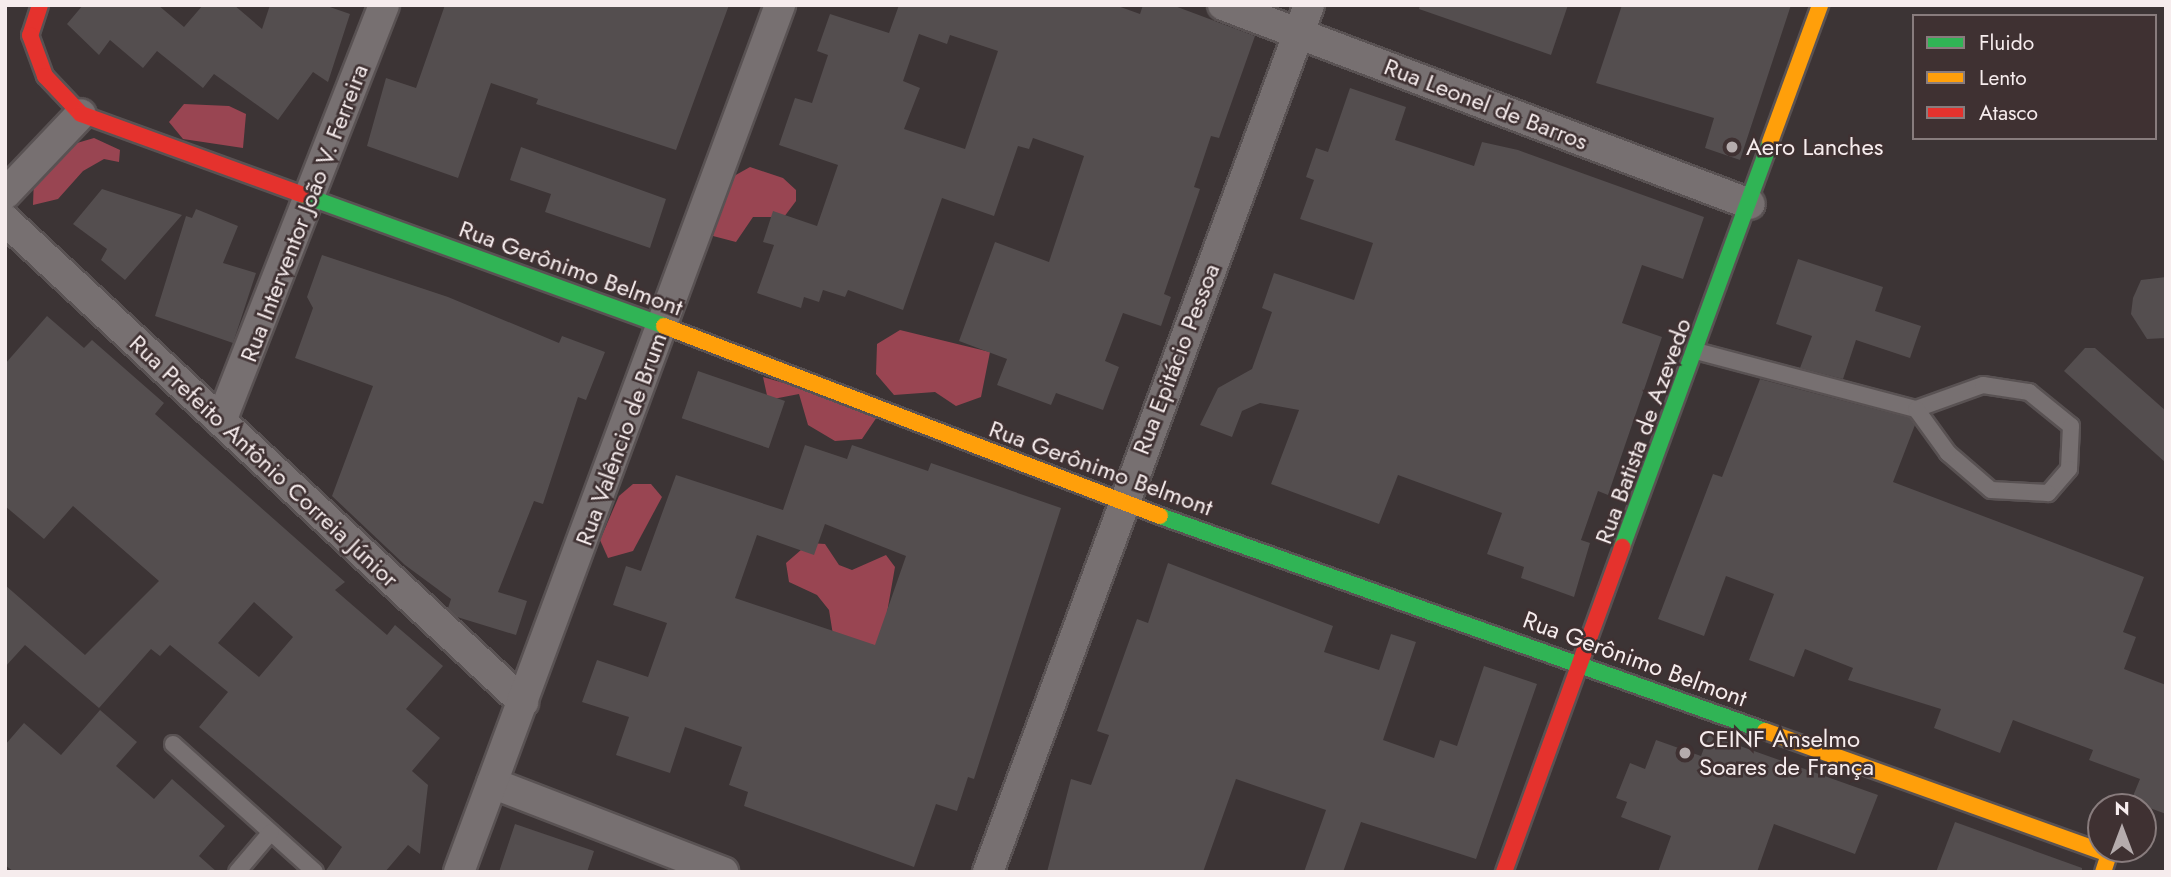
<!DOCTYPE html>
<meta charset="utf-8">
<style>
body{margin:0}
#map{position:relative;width:2171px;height:877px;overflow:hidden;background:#3c3435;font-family:Jost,sans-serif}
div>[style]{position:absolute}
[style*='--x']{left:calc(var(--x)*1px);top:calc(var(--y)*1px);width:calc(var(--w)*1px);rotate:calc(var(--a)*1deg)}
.forest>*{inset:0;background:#994552}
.building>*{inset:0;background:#544e4f;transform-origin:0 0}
.roads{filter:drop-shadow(2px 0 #595253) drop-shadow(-2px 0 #595253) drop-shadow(0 2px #595253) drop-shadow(0 -2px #595253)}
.lane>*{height:16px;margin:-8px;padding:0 8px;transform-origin:8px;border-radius:8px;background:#777071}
.street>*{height:30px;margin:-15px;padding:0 15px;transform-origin:15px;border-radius:15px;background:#777071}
.fast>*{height:16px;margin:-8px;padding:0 8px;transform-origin:8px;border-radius:8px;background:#30b455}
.slow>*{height:16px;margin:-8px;padding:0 8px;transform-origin:8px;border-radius:8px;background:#ff9f0a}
.jam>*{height:16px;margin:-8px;padding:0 8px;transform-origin:8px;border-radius:8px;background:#e5322d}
.dots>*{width:19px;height:19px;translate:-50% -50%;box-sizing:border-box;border:4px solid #3f3132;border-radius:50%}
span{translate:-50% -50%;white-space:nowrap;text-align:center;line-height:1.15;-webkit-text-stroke:5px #3f3132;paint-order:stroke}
.street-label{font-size:24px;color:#f6eced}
.poi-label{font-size:24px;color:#f6eced}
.left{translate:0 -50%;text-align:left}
.frame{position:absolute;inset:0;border:7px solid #f6eced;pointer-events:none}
.legend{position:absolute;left:1912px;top:14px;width:245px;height:126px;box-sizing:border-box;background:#3f3132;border:2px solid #887c7d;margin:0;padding:9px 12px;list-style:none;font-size:21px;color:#f6eced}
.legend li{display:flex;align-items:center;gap:14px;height:35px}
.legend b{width:35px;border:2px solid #887c7d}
.north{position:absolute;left:2087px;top:793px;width:70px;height:70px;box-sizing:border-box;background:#3f3132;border:2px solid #887c7d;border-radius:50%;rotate:0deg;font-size:19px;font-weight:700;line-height:28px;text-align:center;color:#f6eced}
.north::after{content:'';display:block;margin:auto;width:24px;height:32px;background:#b5acad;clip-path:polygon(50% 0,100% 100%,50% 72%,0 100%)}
</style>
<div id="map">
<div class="forest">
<div style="clip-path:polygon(184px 104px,229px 106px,246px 114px,243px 148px,183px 139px,169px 122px)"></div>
<div style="clip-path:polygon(94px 138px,120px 150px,119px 162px,104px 159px,83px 171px,58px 199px,33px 205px,34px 177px,60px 148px)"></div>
<div style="clip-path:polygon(750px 167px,783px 178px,796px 190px,796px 201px,784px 217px,753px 217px,736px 242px,713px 236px,715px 207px,734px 176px)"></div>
<div style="clip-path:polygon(900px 330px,990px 352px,981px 397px,956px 406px,935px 392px,894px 395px,876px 374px,877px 344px)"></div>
<div style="clip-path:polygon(763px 377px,881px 411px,862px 439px,835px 441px,808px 425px,799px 394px,768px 400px)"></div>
<div style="clip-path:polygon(633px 484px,651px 484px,662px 497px,633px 551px,608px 558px,600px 540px,619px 496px)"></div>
<div style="clip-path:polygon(809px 543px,825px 544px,839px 565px,852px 570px,886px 555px,895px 567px,881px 647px,833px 635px,829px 610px,817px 595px,789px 582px,786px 563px)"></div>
</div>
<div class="building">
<div style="clip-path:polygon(83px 5px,158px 5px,184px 27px,203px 5px,234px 5px,262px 29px,270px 5px,324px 5px,350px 14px,328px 82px,313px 72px,278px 120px,214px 74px,203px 88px,157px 51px,143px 68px,110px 40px,99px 55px,67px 24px)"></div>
<div style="clip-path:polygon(445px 5px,729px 5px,676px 150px,536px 104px,538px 99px,491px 83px,458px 178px,367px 146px,386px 78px,416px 88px)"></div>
<div style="clip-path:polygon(evenodd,899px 5px,1115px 5px,1140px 14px,1143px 5px,1172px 5px,1255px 36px,1219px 138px,1211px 136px,1194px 187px,1200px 189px,1164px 294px,1171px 297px,1161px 326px,1123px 313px,1105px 361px,1119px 367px,1103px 410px,1056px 393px,1051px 405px,997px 385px,1007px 359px,959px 341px,995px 242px,1049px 262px,1084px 156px,1033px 138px,1029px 149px,1018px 146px,994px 216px,942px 198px,903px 310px,848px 290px,845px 297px,823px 290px,819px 302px,804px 297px,801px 308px,757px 293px,774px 245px,763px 242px,773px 211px,817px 226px,838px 165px,779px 145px,795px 98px,812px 103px,828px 55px,817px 51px,830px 14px,889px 33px,899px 5px,919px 34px,947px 44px,950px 35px,998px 51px,965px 149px,904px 129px,920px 88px,903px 81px,919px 34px)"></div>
<div style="clip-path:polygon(1420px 5px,1568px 5px,1551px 55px,1419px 9px)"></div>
<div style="clip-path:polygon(1622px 5px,1791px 5px,1740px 160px,1705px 148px,1714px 118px,1596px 83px)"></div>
<div style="clip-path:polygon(1350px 88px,1406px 107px,1395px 140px,1474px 166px,1482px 142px,1518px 150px,1704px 217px,1683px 279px,1642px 265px,1622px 323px,1662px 337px,1608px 495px,1598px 491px,1581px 540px,1590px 543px,1574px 597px,1521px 578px,1524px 567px,1487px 554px,1502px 513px,1398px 475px,1379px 524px,1271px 484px,1299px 410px,1260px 403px,1242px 411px,1232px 437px,1200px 425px,1218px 388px,1252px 369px,1272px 312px,1262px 308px,1274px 273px,1354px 300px,1373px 243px,1300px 219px,1314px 180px,1306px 177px,1316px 148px,1328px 152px)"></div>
<div style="clip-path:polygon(521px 147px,666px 199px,650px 248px,545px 212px,551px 194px,510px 180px)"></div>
<div style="clip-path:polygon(102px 189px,182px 215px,125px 280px,101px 260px,107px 249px,73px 224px)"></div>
<div style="clip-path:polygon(196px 209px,238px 226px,223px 263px,256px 273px,233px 343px,155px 316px,186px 216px,192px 218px)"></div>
<div style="clip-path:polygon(322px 255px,448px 297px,559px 343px,562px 336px,605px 352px,586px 400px,578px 397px,543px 504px,534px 501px,498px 592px,527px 601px,516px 635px,457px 617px,448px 608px,451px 599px,405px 565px,332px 496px,373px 386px,295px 358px,313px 308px,307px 297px)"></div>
<div style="clip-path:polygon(1798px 259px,1883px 287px,1875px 311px,1921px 326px,1910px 358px,1856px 340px,1843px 379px,1800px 368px,1812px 336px,1776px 324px)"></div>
<div style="clip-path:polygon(2166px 277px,2166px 338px,2147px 339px,2131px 314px,2133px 298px,2141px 280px)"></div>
<div style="clip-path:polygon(evenodd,47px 316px,84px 348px,92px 340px,164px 403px,155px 414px,345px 582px,335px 590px,387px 635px,395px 625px,443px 666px,406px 709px,440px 738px,412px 771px,428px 785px,420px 854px,408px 845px,385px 872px,325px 872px,342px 847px,199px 727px,228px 692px,170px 645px,160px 656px,151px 649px,99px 708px,25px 645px,5px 667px,5px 585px,85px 655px,159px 581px,73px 506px,44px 539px,5px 506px,5px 364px,47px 316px,254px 602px,293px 637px,259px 677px,218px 643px,254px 602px)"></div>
<div style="clip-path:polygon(2085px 348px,2095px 348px,2166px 411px,2166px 463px,2064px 371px)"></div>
<div style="left:698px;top:371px;width:92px;height:50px;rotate:19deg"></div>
<div style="clip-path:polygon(1760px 379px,1910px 418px,1915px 425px,1893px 482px,2144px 577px,2123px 632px,2136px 637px,2124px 669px,2166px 685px,2166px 814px,2131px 801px,2140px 779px,2089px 760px,2093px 750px,2013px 720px,2000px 753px,1934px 728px,1941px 709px,1848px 680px,1853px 668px,1805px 649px,1794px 677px,1749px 660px,1774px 594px,1726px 576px,1704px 636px,1658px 619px,1713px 474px,1722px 477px)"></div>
<div style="clip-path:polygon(evenodd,805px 445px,847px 459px,852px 445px,928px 471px,931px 463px,1061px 508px,974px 779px,968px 777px,957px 811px,936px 804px,914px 867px,744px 806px,748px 792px,729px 785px,742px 747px,685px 727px,670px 773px,616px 755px,629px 717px,582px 702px,597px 660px,648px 677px,667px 623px,613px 605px,626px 566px,641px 571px,676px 475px,783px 510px,805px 445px,825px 524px,906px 556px,875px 645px,735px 598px,757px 535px,814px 555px,825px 524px)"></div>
<div style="clip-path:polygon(1168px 563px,1333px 626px,1324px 652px,1379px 670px,1391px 634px,1416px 642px,1383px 740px,1434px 758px,1440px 740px,1457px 746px,1484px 666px,1537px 684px,1476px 859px,1361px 822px,1343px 872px,1304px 872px,1326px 810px,1236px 779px,1203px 872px,1047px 872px,1071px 779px,1091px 785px,1109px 735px,1097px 731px,1137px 619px,1148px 623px)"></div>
<div style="clip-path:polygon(100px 710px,137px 742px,116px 766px,154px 799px,172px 779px,225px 826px,199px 856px,217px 872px,14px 872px,5px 865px,5px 745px,24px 723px,61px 755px)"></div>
<div style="clip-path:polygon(1709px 735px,1878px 795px,1855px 854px,1774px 824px,1757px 872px,1658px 872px,1671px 836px,1621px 817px,1627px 802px,1616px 798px,1630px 763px,1645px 769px,1656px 740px,1701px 756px)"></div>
<div style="clip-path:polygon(1955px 822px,2082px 868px,2082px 872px,1936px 872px)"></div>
<div style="clip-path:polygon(515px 824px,594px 851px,587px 872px,499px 872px)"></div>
</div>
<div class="roads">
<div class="lane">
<div style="--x:1696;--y:351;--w:228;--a:14.8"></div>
<div style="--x:1916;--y:409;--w:71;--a:-19.7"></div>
<div style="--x:1983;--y:385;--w:47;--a:8.7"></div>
<div style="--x:2029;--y:392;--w:54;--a:39"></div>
<div style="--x:2071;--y:426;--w:43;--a:92.7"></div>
<div style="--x:2069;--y:469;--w:32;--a:131"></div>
<div style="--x:2048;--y:493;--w:57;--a:-177"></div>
<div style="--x:1991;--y:490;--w:57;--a:-139.3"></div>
<div style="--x:1948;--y:453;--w:54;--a:-126"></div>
<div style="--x:173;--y:744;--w:191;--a:42"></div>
<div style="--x:237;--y:872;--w:52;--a:-49.6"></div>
</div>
<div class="street">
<div style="--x:1223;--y:5;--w:563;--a:20.69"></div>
<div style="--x:5;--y:194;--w:110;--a:-46.5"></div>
<div style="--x:5;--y:220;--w:708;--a:42.94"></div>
<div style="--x:221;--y:421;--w:447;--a:-68.6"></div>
<div style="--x:492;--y:783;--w:248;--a:21.1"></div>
<div style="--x:459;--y:872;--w:925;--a:-69.68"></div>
<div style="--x:988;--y:872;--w:925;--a:-69.68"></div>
</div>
<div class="fast">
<div style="--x:303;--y:195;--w:384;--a:19.9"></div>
<div style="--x:1160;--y:516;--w:642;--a:19.56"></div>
<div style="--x:1622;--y:547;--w:431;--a:-69.9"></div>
</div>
<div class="slow">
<div style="--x:1770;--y:142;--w:146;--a:-69.9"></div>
<div style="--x:664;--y:326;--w:531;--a:20.96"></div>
<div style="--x:1765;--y:731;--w:365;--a:19.7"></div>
<div style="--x:2109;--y:854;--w:19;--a:108"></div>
</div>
<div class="jam">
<div style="--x:40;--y:5;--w:32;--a:108"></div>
<div style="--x:30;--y:35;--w:44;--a:69.9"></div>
<div style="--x:45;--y:76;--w:52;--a:46.5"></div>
<div style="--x:81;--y:114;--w:236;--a:20"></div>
<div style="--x:1504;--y:872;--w:346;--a:-70"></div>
</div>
</div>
<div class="dots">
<div style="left:1732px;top:147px;background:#b5acad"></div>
<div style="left:1685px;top:753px;background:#b5acad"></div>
</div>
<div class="street-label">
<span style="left:1486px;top:104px;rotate:21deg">Rua Leonel de Barros</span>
<span style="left:304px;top:213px;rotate:-69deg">Rua Interventor João V. Ferreira</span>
<span style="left:571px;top:268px;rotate:20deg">Rua Gerônimo Belmont</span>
<span style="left:1176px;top:359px;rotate:-69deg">Rua Epitácio Pessoa</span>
<span style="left:1643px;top:431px;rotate:-70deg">Rua Batista de Azevedo</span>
<span style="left:621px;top:439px;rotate:-70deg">Rua Valêncio de Brum</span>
<span style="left:264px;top:461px;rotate:43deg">Rua Prefeito Antônio Correia Júnior</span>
<span style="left:1101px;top:468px;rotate:20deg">Rua Gerônimo Belmont</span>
<span style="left:1635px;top:659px;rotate:20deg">Rua Gerônimo Belmont</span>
</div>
<div class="poi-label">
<span class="left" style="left:1746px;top:147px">Aero Lanches</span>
<span class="left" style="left:1699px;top:753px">CEINF Anselmo<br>Soares de França</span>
</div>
<div class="frame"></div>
<ul class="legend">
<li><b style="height:9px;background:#30b455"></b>Fluido</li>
<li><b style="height:9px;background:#ff9f0a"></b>Lento</li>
<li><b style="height:9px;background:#e5322d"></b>Atasco</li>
</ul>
<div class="north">N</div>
</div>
